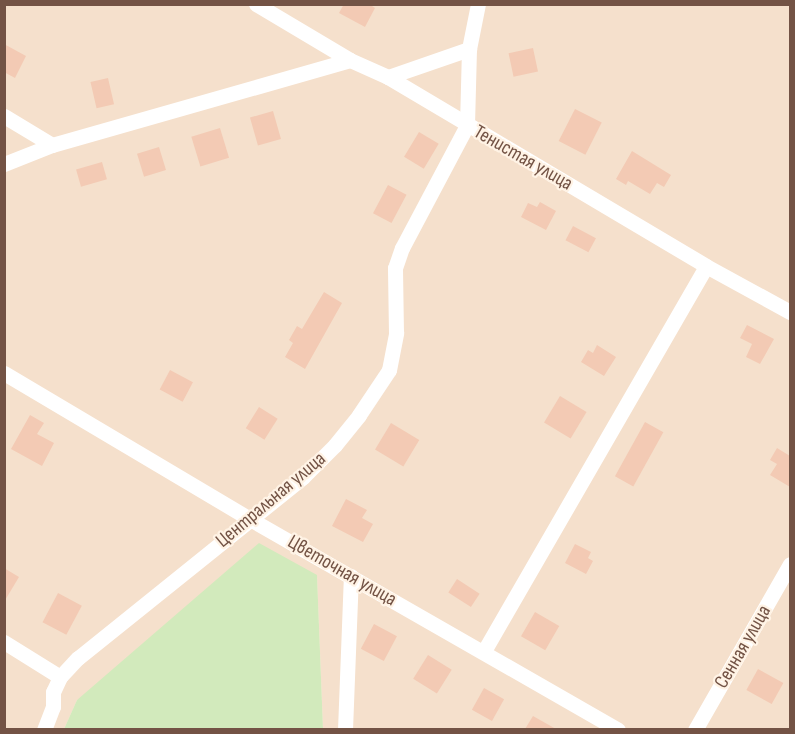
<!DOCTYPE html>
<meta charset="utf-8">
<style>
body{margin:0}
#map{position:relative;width:795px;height:734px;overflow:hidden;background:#fdefde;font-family:"Sofia Sans Condensed",sans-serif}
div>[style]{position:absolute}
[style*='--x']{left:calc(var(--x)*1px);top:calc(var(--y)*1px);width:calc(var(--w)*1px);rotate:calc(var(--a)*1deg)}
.residential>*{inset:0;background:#f5e0cc}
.green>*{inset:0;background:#d2eabc}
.building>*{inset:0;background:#f3cab4;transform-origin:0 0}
.minor>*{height:15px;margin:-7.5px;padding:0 7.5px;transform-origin:7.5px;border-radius:7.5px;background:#fff}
span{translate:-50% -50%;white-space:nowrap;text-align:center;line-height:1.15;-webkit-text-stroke:4.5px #fff3e5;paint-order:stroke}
.street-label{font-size:20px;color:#735345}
.frame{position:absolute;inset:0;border:6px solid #735345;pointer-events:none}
</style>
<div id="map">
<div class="residential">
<div style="clip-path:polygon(4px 5px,790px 5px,790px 729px,323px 729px,317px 575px,77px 700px,64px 729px,5px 729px)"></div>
</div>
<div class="green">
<div style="clip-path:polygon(259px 543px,317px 575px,323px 729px,64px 729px,77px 700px)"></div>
</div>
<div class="building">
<div style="clip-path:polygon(344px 4px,369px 4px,375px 8px,365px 27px,339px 13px)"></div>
<div style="clip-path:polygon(4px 44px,26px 56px,15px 78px,4px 72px)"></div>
<div style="left:533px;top:48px;width:24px;height:25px;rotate:78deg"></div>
<div style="left:108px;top:78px;width:27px;height:18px;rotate:77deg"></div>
<div style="left:575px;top:109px;width:30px;height:36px;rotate:27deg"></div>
<div style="left:273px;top:111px;width:29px;height:24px;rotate:74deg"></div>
<div style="left:220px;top:128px;width:31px;height:30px;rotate:73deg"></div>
<div style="left:419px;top:132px;width:23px;height:29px;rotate:31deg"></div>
<div style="left:159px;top:147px;width:24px;height:23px;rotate:73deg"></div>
<div style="clip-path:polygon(632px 151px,671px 175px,664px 187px,657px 183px,650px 194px,628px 181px,626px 185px,616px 179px)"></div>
<div style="left:102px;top:162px;width:18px;height:27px;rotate:74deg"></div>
<div style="left:388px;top:185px;width:21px;height:32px;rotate:28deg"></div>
<div style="clip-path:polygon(540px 202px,556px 211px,546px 230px,521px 217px,528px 203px,537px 207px)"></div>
<div style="left:573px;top:226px;width:26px;height:16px;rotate:28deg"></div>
<div style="clip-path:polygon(324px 292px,342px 303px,305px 369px,285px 357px,293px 343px,289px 340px,297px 326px,302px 329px)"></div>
<div style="clip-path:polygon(747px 325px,774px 339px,760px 364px,746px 357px,752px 344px,740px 338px)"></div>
<div style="clip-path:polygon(597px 345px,616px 357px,604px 376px,581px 362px,588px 350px,593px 353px)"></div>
<div style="left:170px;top:370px;width:26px;height:22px;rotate:28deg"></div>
<div style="left:560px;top:396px;width:31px;height:31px;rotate:31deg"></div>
<div style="left:259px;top:407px;width:22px;height:25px;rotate:32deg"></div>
<div style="clip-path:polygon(30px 415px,44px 423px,37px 434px,54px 443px,42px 466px,11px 449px)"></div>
<div style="left:645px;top:422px;width:21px;height:62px;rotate:29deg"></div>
<div style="left:391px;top:423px;width:33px;height:31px;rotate:31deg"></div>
<div style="clip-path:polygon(777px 448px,790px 456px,790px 487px,770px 475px,777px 464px,770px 460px)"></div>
<div style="clip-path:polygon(346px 499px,367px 510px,362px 518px,373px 524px,363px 542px,332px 526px)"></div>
<div style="clip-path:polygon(575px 544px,591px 552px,588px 558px,593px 561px,586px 574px,565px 563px)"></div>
<div style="clip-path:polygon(4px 568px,19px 577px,4px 602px)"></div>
<div style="left:457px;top:579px;width:27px;height:16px;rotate:33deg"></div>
<div style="left:58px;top:593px;width:27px;height:33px;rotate:28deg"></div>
<div style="left:535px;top:612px;width:28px;height:28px;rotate:30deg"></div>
<div style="left:374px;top:624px;width:26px;height:28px;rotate:28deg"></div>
<div style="left:428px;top:655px;width:28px;height:28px;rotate:32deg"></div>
<div style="left:758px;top:669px;width:29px;height:24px;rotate:29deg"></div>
<div style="left:484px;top:688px;width:23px;height:25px;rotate:29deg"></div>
<div style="clip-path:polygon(533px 716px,556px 729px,525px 729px)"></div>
</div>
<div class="minor">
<div style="--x:256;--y:4;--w:109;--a:30.8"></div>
<div style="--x:350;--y:60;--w:42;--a:24.1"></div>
<div style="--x:388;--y:77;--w:370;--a:30.7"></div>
<div style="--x:706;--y:266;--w:96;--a:28.7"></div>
<div style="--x:388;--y:77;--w:86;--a:-19.1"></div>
<div style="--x:469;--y:49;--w:46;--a:-78.7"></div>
<div style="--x:4;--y:116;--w:56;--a:31.1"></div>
<div style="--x:4;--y:164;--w:52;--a:-21.6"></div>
<div style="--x:52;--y:145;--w:310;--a:-15.9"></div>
<div style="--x:4;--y:373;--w:286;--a:30.7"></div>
<div style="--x:250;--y:519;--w:424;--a:29.8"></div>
<div style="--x:4;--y:642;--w:66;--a:32"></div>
<div style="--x:484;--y:651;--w:444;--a:-60"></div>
<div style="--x:44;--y:730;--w:25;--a:-69"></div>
<div style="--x:53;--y:707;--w:15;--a:-90"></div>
<div style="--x:53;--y:692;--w:17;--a:-65"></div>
<div style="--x:60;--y:677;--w:26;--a:-47"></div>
<div style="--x:78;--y:658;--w:289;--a:-38.8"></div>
<div style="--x:303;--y:477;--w:45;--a:-45"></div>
<div style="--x:335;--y:445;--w:38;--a:-51"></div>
<div style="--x:359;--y:415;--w:54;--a:-56.3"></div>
<div style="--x:389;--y:370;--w:38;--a:-79"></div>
<div style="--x:396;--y:333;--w:65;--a:-90.9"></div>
<div style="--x:395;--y:268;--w:21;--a:-71"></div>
<div style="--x:402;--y:248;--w:139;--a:-62.1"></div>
<div style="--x:467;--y:125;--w:76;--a:-88.5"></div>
<div style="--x:345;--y:730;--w:154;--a:-87.8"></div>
<div style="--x:695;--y:730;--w:191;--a:-60.2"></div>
</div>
<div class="street-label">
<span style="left:523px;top:158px;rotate:30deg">Тенистая улица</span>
<span style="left:271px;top:500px;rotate:-40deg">Центральная улица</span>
<span style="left:342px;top:571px;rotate:30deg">Цветочная улица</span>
<span style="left:743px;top:647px;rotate:-60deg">Сенная улица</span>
</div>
<div class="frame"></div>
</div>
